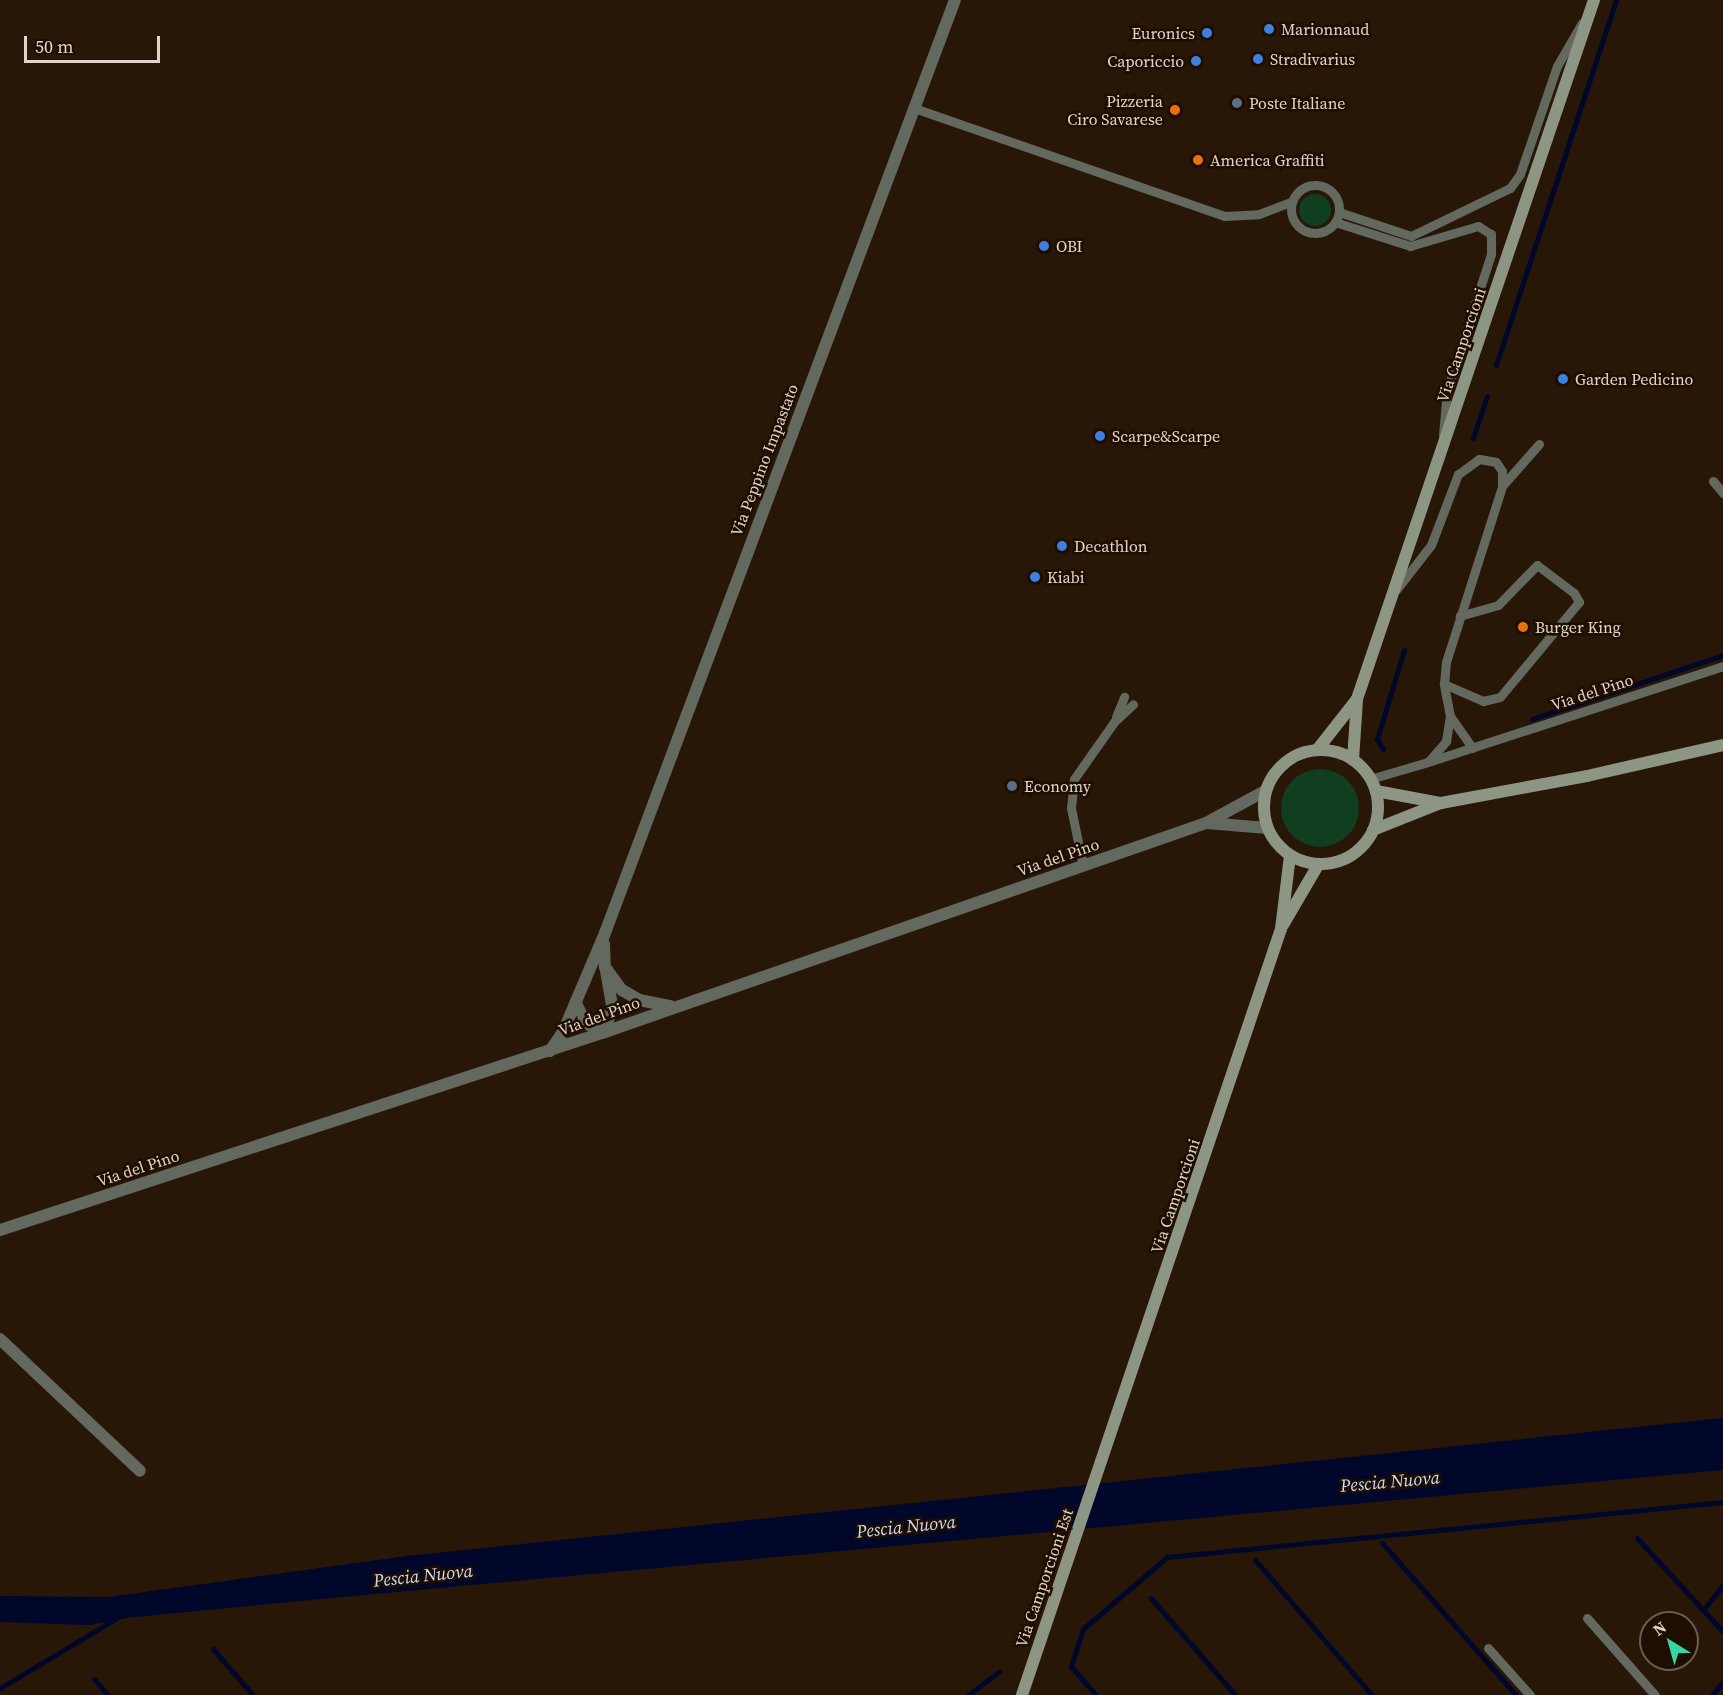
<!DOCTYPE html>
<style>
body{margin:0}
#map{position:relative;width:1723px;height:1695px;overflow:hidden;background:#281606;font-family:"Source Serif 4",serif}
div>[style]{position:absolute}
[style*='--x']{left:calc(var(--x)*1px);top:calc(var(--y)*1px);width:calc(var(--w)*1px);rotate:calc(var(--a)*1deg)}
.green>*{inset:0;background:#0f3e21}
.round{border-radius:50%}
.water>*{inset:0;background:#00072a}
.stream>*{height:5px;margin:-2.5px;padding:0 2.5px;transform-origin:2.5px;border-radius:2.5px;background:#00072a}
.lane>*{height:9px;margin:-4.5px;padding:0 4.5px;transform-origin:4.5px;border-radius:4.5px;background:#63695f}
.lane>.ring{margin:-4.5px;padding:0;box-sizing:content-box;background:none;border:9px solid #63695f;border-radius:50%}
.street>*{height:12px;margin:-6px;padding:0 6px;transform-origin:6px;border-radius:6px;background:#63695f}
.secondary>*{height:12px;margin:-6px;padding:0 6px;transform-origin:6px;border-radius:6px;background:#8d9685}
.secondary>.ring{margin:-6px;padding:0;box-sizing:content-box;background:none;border:12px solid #8d9685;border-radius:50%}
.dots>*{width:16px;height:16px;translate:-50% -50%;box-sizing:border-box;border:3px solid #1e0d01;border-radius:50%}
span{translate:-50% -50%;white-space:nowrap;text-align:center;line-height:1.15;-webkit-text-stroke:5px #1e0d01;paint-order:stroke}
.poi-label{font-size:16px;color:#e0d3c9}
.left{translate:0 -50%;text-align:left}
.right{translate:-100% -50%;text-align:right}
.street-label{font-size:16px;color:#e0d3c9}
.water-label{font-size:18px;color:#ccdbf8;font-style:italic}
.north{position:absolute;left:1639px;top:1611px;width:60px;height:60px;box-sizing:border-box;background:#1e0d01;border:2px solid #6c5c51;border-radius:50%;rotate:323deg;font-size:16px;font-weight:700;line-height:24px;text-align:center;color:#e0d3c9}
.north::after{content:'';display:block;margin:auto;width:21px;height:27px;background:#39d4a5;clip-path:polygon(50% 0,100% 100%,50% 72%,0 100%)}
.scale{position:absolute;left:24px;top:36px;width:136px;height:27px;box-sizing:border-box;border:3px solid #e0d3c9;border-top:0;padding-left:8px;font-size:18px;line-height:21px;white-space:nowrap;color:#e0d3c9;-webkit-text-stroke:4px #1e0d01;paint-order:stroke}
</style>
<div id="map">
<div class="green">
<div class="round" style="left:1299px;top:194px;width:32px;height:32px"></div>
<div class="round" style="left:1281px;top:769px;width:78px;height:78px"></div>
</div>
<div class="water">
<div style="clip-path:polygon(1723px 1418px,1723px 1470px,331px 1598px,126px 1618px,90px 1625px,0 1622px,0 1596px,108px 1597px,407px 1556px)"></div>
</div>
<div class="stream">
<div style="--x:1496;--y:365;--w:384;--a:-71.8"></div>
<div style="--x:1473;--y:438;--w:44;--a:-71.6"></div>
<div style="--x:1532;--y:719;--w:201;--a:-18.5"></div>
<div style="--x:1383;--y:749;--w:12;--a:-121"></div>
<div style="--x:1377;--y:739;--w:93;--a:-73.1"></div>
<div style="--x:1637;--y:1538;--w:127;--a:47.5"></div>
<div style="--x:1382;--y:1543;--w:203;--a:48.6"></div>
<div style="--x:1255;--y:1560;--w:179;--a:49.1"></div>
<div style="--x:1151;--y:1598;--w:128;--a:49.1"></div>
<div style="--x:1703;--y:1610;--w:32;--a:-51"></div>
<div style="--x:213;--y:1649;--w:61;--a:49"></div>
<div style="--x:94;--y:1679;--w:21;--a:49"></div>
<div style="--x:0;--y:1688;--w:136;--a:-30.9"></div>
<div style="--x:968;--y:1695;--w:39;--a:-37"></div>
<div style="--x:1096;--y:1695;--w:38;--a:-131"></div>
<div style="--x:1071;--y:1666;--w:39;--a:-72"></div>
<div style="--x:1083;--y:1629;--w:111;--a:-40.6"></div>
<div style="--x:1167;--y:1557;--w:559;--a:-5.65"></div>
<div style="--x:1712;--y:1695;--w:17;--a:-50"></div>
</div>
<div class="lane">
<div style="--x:914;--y:108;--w:328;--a:19.2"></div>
<div style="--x:1224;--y:216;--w:35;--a:-3"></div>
<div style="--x:1259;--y:214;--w:36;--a:-21"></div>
<div class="ring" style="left:1291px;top:185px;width:39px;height:39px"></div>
<div style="--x:1339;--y:212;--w:76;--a:18.4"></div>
<div style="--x:1411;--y:236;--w:110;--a:-25.9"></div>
<div style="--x:1510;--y:188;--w:17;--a:-54"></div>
<div style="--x:1520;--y:174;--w:114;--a:-71.1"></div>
<div style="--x:1557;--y:66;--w:50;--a:-59.8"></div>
<div style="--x:1335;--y:222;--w:79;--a:17.7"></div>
<div style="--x:1410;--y:246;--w:71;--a:-16.4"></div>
<div style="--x:1478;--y:226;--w:15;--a:32"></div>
<div style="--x:1491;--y:234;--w:20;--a:90"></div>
<div style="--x:1491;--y:254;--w:143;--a:107.9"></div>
<div style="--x:1447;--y:390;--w:45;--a:95.1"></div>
<div style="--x:1713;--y:481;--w:16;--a:50"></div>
<div style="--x:1502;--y:486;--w:56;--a:-48.6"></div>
<div style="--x:1444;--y:684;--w:43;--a:23.6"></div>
<div style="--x:1483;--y:701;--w:17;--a:-13"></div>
<div style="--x:1500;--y:697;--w:124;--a:-50.3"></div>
<div style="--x:1579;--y:602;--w:10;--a:-119"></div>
<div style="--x:1574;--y:593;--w:46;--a:-142.9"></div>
<div style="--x:1537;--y:565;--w:56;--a:134.3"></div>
<div style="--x:1498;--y:605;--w:40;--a:164"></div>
<div style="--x:1450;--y:716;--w:39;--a:55"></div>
<div style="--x:1116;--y:717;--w:22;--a:-68"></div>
<div style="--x:1431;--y:761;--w:307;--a:-18"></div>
<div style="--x:1370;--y:779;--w:60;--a:-16.3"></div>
<div style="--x:1428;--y:762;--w:28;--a:-49"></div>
<div style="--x:1446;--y:741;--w:25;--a:-81"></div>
<div style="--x:1450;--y:716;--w:33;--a:-101"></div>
<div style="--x:1444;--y:684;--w:22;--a:-85"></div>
<div style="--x:1446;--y:662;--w:185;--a:-72.3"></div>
<div style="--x:1502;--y:486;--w:15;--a:-90"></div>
<div style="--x:1502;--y:471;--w:11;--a:-124"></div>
<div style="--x:1496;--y:462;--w:17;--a:-170"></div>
<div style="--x:1479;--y:459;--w:26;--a:144"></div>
<div style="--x:1458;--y:474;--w:76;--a:110.8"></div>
<div style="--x:1431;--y:545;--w:57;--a:127.9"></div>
<div style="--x:1083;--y:866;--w:59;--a:-101.7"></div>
<div style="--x:1071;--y:808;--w:29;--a:-84"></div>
<div style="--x:1074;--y:779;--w:70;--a:-54.9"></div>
<div style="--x:1114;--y:722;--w:26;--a:-43"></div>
<div style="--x:1587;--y:1618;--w:103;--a:48.6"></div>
<div style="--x:1488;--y:1648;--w:63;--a:48.2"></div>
</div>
<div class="street">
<div style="--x:1207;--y:823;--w:60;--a:4.8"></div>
<div style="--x:604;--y:944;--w:23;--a:88"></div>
<div style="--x:605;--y:967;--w:29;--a:54"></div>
<div style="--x:622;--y:990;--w:20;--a:30"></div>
<div style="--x:639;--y:1000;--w:32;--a:11"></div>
<div style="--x:576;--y:1003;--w:21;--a:65"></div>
<div style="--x:585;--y:1022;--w:20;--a:33"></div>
<div style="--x:605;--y:1032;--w:28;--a:-75"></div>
<div style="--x:612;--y:1005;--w:34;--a:-100"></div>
<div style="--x:550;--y:1051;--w:23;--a:-56"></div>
<div style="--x:563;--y:1032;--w:108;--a:-67"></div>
<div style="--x:605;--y:933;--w:996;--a:-69.44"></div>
<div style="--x:0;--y:1230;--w:633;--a:-18.12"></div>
<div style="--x:602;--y:1033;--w:639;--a:-19.17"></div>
<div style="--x:1206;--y:823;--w:67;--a:-28.5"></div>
<div style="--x:0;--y:1339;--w:192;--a:43.3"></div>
</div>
<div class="secondary">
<div class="ring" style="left:1264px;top:750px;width:102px;height:102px"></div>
<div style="--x:1317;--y:750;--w:65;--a:-51.9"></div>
<div style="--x:1353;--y:760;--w:61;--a:-86.2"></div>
<div style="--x:1357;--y:699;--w:738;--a:-71.27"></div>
<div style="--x:1376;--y:791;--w:65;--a:10.6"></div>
<div style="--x:1373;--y:830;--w:73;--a:-21.7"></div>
<div style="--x:1441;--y:803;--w:148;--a:-10.5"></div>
<div style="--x:1587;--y:776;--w:139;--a:-12.8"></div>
<div style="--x:1283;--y:925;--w:69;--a:-59.7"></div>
<div style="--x:1022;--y:1695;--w:809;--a:-71.32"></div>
<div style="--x:1281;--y:929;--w:74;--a:-83"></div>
</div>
<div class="dots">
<div style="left:1269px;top:29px;background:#3f7fe0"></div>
<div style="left:1207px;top:33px;background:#3f7fe0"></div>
<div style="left:1258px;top:59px;background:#3f7fe0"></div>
<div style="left:1196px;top:61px;background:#3f7fe0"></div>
<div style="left:1237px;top:103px;background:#5c6f8a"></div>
<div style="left:1175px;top:110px;background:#e8710a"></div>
<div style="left:1198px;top:160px;background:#e8710a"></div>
<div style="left:1044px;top:246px;background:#3f7fe0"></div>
<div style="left:1563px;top:379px;background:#3f7fe0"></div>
<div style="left:1100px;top:436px;background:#3f7fe0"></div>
<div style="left:1062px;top:546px;background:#3f7fe0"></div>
<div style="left:1035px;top:577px;background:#3f7fe0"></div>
<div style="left:1523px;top:627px;background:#e8710a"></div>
<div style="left:1012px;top:786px;background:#5c6f8a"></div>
</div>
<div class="poi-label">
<span class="left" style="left:1281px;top:29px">Marionnaud</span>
<span class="right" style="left:1195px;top:33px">Euronics</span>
<span class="left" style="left:1270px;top:59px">Stradivarius</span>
<span class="right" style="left:1184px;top:61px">Caporiccio</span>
<span class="right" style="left:1163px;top:110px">Pizzeria<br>Ciro Savarese</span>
<span class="left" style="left:1249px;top:103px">Poste Italiane</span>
<span class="left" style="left:1210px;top:160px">America Graffiti</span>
<span class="left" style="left:1056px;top:246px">OBI</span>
<span class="left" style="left:1575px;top:379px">Garden Pedicino</span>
<span class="left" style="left:1112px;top:436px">Scarpe&amp;Scarpe</span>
<span class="left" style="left:1074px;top:546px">Decathlon</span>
<span class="left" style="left:1047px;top:577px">Kiabi</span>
<span class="left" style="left:1535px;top:627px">Burger King</span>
<span class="left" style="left:1024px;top:786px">Economy</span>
</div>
<div class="street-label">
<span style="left:1461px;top:345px;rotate:-71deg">Via Camporcioni</span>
<span style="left:764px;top:460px;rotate:-69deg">Via Peppino Impastato</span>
<span style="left:1592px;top:692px;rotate:-18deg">Via del Pino</span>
<span style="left:1058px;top:857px;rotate:-19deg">Via del Pino</span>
<span style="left:599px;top:1016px;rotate:-20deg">Via del Pino</span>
<span style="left:138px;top:1168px;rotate:-18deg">Via del Pino</span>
<span style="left:1175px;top:1196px;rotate:-71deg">Via Camporcioni</span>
<span style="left:1044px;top:1578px;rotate:-71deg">Via Camporcioni Est</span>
</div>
<div class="water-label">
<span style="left:1390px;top:1482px;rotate:-5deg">Pescia Nuova</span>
<span style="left:906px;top:1527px;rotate:-6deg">Pescia Nuova</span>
<span style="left:423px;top:1576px;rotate:-6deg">Pescia Nuova</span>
</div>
<div class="north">N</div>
<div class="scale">50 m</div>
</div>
